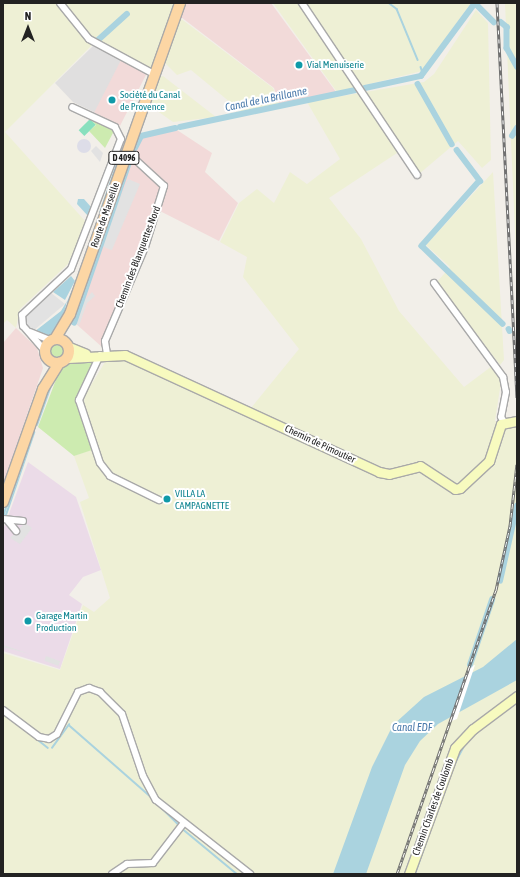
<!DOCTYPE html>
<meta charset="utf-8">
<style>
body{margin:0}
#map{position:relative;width:520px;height:877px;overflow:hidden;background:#f2efe9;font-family:"Asap Condensed",sans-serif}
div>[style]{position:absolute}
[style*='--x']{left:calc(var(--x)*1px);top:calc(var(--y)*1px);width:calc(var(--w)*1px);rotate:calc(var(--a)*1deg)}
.residential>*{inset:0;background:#e0dfdf}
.commercial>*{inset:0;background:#f2dad9;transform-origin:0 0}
.industrial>*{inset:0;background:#ebdbe8}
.farmland>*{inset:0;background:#eef0d5}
.grass>*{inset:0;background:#cdebb0}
.round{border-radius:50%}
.pitch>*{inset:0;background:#88e0be;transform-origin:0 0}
.parking>*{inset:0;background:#e2e2e2;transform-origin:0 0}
.plaza>*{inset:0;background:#dddde8}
.water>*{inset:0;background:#aad3df}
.pier>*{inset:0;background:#fff}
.stream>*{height:1.5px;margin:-0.75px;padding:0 0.75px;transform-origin:0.75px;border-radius:0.75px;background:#aad3df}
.canal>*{height:5.5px;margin:-2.75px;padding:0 2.75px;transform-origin:2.75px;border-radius:2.75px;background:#aad3df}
.roads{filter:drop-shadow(1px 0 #a9a9a9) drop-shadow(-1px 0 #a9a9a9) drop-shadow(0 1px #a9a9a9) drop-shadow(0 -1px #a9a9a9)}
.street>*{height:6px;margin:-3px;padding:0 3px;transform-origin:3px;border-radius:3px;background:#fff}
.secondary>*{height:9px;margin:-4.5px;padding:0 4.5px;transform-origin:4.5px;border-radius:4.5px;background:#f7fabf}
.primary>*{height:10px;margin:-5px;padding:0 5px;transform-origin:5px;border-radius:5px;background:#fcd6a4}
.primary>.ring{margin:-5px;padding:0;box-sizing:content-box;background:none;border:10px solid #fcd6a4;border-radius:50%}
.rail>*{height:3px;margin-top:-1.5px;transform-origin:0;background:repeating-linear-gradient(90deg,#fff 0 4.5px,#707070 0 9px);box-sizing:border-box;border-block:1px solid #707070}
.dots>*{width:11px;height:11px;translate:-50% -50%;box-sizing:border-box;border:2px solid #fff;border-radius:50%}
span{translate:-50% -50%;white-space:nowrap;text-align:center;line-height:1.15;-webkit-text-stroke:4px #fff;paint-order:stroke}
.shield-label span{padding:1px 3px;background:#fff;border:1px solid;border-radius:3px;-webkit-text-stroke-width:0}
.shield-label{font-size:9px;color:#222;font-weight:700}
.culture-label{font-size:10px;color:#0d838f}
.left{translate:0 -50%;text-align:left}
.street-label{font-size:10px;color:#222}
.water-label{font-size:11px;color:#4a7aab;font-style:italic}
.frame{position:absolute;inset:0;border:4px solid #222;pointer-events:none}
.north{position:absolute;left:8px;top:8px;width:40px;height:40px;-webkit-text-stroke:3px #fff;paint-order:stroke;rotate:0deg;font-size:11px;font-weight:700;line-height:16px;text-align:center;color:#222}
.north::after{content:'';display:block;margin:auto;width:14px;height:18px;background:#222;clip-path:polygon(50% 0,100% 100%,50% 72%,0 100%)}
</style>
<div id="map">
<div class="residential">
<div style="clip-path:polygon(93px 46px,121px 60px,100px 115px,73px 102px,55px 83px)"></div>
</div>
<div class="commercial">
<div style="clip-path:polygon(185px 3px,271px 3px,336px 92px,279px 104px,274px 88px,181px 17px)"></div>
<div style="left:121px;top:60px;width:29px;height:59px;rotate:27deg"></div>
<div style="clip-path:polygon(177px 130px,212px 153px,205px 172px,238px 203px,219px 241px,156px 209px,102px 347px,75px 323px,130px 163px,140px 138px)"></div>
<div style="clip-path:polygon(16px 328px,37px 348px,43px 368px,3px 485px,3px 343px)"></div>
</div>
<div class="industrial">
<div style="clip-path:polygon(28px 462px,76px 497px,101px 570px,83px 577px,69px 595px,82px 604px,60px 669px,3px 651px,3px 530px)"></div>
</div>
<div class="farmland">
<div style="clip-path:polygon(3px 3px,176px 3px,152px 71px,93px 44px,5px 132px,86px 222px,68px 264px,20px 309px,16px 328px,7px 320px,3px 324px)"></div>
<div style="clip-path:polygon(273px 3px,471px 3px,422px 71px,337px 92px)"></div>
<div style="clip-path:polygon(505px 3px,517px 3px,517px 275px,511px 141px)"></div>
<div style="clip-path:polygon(476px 10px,488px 23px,491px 160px,482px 168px,458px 141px,419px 174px,403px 149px,329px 198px,361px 239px,399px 311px,464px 387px,492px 366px,501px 382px,495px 421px,517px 428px,517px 874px,3px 874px,3px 653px,60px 670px,83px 605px,94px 612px,110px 598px,80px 502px,89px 498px,74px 456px,96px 448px,83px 409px,85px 395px,105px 362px,112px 356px,130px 356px,251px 408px,299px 349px,243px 277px,247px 257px,220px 242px,239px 203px,257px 189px,274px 203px,290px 172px,307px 184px,340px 159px,307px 102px,424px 82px,434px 74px)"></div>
<div style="clip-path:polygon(180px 18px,273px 88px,279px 104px,242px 112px,191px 70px,177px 75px,165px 63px)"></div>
<div style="clip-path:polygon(163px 76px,216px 117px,173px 122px,153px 108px,151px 104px,159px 77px)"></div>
<div style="clip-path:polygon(493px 172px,504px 360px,500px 365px,437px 282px,450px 267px,426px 245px)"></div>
</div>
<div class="grass">
<div style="clip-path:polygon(90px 119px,114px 131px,105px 148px,89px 131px,96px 125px)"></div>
<div class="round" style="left:48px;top:342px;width:18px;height:18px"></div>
<div style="clip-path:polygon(95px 361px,76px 403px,92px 450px,74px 456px,38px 427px,60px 369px,70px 362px)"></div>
</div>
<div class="pitch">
<div style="left:90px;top:119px;width:8px;height:16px;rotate:45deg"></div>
</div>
<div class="parking">
<div style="clip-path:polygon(96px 146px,103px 153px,100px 162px,91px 151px)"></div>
<div style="left:128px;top:179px;width:13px;height:72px;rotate:23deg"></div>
<div style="clip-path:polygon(50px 292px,65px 304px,33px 331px,26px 326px,26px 315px)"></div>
<div style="clip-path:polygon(92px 292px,95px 296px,87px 303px,79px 326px,76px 323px,84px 301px)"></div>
<div style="clip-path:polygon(25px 523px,32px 528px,20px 544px,10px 538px)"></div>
<div style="clip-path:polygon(3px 645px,30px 654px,3px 647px)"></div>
<div style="left:46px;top:656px;width:15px;height:5px;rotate:20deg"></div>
</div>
<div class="plaza">
<div class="round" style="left:77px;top:139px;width:14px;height:14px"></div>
</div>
<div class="water">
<div style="clip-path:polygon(78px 199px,84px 199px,91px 207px,88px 216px,77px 204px)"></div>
<div style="clip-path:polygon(71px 276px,75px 281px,65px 300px,53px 292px)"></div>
<div style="clip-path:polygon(67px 301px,62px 322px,51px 336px,34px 332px,61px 311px)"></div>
<div style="clip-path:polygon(517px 639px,517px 680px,438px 724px,420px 741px,405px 765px,366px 874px,333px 874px,372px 767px,393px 725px,424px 697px,483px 667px)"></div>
</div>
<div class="pier">
<div style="clip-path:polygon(475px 665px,457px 719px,449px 722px,469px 667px)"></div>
</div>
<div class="stream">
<div style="--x:389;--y:3;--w:10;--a:37"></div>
<div style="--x:397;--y:9;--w:55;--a:67.6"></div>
<div style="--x:421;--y:67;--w:6;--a:72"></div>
<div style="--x:100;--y:213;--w:68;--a:-71"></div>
<div style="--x:68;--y:302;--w:21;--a:-67"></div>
<div style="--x:37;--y:425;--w:45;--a:-70.3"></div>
<div style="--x:6;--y:515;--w:87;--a:-71.1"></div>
<div style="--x:3;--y:517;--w:16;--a:-72"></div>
<div style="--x:3;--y:525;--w:1;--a:-90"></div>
<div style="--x:37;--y:739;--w:14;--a:39"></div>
<div style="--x:52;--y:748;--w:29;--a:-54"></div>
<div style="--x:69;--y:725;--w:108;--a:41.2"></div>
<div style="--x:453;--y:767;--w:27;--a:-62"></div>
<div style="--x:162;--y:808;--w:23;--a:45"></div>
<div style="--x:184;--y:830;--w:69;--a:39.7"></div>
<div style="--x:415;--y:874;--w:58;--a:-70.9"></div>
</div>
<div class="canal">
<div style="--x:475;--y:3;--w:27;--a:45"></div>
<div style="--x:501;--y:22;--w:8;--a:40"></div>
<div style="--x:507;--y:27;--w:21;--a:90"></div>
<div style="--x:507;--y:48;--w:21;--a:61"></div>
<div style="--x:97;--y:41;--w:40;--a:-42"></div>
<div style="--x:418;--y:84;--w:69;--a:60.5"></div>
<div style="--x:365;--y:88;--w:57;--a:-12.1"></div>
<div style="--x:421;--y:76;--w:91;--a:-53.5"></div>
<div style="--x:180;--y:127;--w:179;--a:-11.9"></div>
<div style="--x:512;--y:136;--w:9;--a:-58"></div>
<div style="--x:135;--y:148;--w:13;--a:-63"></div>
<div style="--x:141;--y:136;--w:35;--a:-13"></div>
<div style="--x:457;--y:150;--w:39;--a:53"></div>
<div style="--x:480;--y:181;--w:87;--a:131.7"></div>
<div style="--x:422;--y:246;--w:112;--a:43.9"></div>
<div style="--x:74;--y:323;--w:170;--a:-71.1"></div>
<div style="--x:509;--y:329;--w:2;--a:63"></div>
<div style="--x:500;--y:581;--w:77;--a:-77.2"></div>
<div style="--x:470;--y:665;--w:69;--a:-71.3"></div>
</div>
<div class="roads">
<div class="street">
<div style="--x:60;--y:3;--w:46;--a:51.1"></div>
<div style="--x:89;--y:39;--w:74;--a:28.3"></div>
<div style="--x:302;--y:3;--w:207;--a:56.2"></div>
<div style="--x:434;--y:283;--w:117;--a:53.7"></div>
<div style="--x:503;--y:377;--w:15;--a:79"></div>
<div style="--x:506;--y:392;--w:25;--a:101"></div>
<div style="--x:501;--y:417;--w:6;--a:59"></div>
<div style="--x:30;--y:332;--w:22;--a:22"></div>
<div style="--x:45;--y:351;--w:33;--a:-131"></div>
<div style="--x:23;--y:326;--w:11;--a:-95"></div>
<div style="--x:22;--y:315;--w:67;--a:-43.2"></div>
<div style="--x:71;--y:269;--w:139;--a:-69"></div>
<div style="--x:121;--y:139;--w:13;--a:-117"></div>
<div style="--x:115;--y:127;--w:47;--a:-155.1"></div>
<div style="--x:107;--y:354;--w:13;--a:-99"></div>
<div style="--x:105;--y:341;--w:102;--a:-66.9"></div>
<div style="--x:145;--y:247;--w:64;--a:-72.7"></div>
<div style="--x:164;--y:186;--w:50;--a:-137.4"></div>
<div style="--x:100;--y:355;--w:50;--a:115"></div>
<div style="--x:79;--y:400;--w:66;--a:71.6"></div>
<div style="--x:100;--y:463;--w:16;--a:52"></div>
<div style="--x:110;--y:476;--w:55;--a:26.1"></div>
<div style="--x:3;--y:519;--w:20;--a:6"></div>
<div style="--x:8;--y:521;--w:13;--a:51"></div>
<div style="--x:3;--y:710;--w:45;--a:36.9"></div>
<div style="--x:39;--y:737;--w:10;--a:11"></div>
<div style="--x:49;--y:739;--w:9;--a:-32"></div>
<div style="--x:57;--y:734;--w:47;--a:-63.4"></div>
<div style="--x:78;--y:692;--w:12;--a:-20"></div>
<div style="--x:89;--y:688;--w:12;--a:20"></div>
<div style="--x:100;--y:692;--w:31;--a:45"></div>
<div style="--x:122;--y:714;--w:65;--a:71.3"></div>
<div style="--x:143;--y:776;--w:27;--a:62"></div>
<div style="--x:156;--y:800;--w:120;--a:38.2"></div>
<div style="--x:112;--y:874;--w:18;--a:-34"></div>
<div style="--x:127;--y:864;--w:26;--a:-2"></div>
<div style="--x:153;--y:863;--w:49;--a:-52.4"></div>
</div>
<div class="secondary">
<div style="--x:69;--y:347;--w:18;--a:22"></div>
<div style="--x:68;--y:358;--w:57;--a:-3"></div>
<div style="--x:125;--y:355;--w:280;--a:24.7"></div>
<div style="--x:379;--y:472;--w:10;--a:11"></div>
<div style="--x:389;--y:474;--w:32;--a:-14"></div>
<div style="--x:420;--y:466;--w:42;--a:33.3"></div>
<div style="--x:455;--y:489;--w:5;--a:-11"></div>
<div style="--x:460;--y:488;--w:40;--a:-43"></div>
<div style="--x:489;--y:461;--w:39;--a:-72"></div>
<div style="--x:501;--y:424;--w:15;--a:-11"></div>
<div style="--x:409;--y:874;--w:134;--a:-69.9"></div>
<div style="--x:455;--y:748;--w:26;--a:-47"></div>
<div style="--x:473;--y:729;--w:55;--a:-36.9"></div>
</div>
<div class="primary">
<div class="ring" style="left:45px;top:339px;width:14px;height:14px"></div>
<div style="--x:55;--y:339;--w:29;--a:-59"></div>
<div style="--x:70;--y:314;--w:330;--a:-70.5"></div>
<div style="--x:3;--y:502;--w:120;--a:-70.5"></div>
<div style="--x:43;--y:389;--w:31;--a:-58"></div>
</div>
</div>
<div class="rail">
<div style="--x:497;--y:3;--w:395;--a:87.1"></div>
<div style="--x:397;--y:874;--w:301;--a:-70.8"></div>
<div style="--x:496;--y:590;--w:66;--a:-77.7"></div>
<div style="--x:510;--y:526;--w:62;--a:-83.6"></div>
</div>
<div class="dots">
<div style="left:299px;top:65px;background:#0f9aa8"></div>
<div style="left:112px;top:100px;background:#0f9aa8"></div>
<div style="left:167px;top:499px;background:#0f9aa8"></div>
<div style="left:28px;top:621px;background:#0f9aa8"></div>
</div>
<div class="shield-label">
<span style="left:124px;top:158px">D 4096</span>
</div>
<div class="culture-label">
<span class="left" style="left:307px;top:65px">Vial Menuiserie</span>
<span class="left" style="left:120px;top:100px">Société du Canal<br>de Provence</span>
<span class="left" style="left:175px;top:499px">VILLA LA<br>CAMPAGNETTE</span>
<span class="left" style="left:36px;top:621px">Garage Martin<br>Production</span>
</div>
<div class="street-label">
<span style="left:105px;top:215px;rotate:-71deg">Route de Marseille</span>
<span style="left:138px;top:257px;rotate:-69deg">Chemin des Blanquettes Nord</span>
<span style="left:320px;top:444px;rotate:25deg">Chemin de Pimoutier</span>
<span style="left:433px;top:807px;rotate:-70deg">Chemin Charles de Coulomb</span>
</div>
<div class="water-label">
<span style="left:266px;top:99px;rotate:-12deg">Canal de la Brillanne</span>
<span style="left:412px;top:727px">Canal EDF</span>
</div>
<div class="frame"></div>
<div class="north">N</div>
</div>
